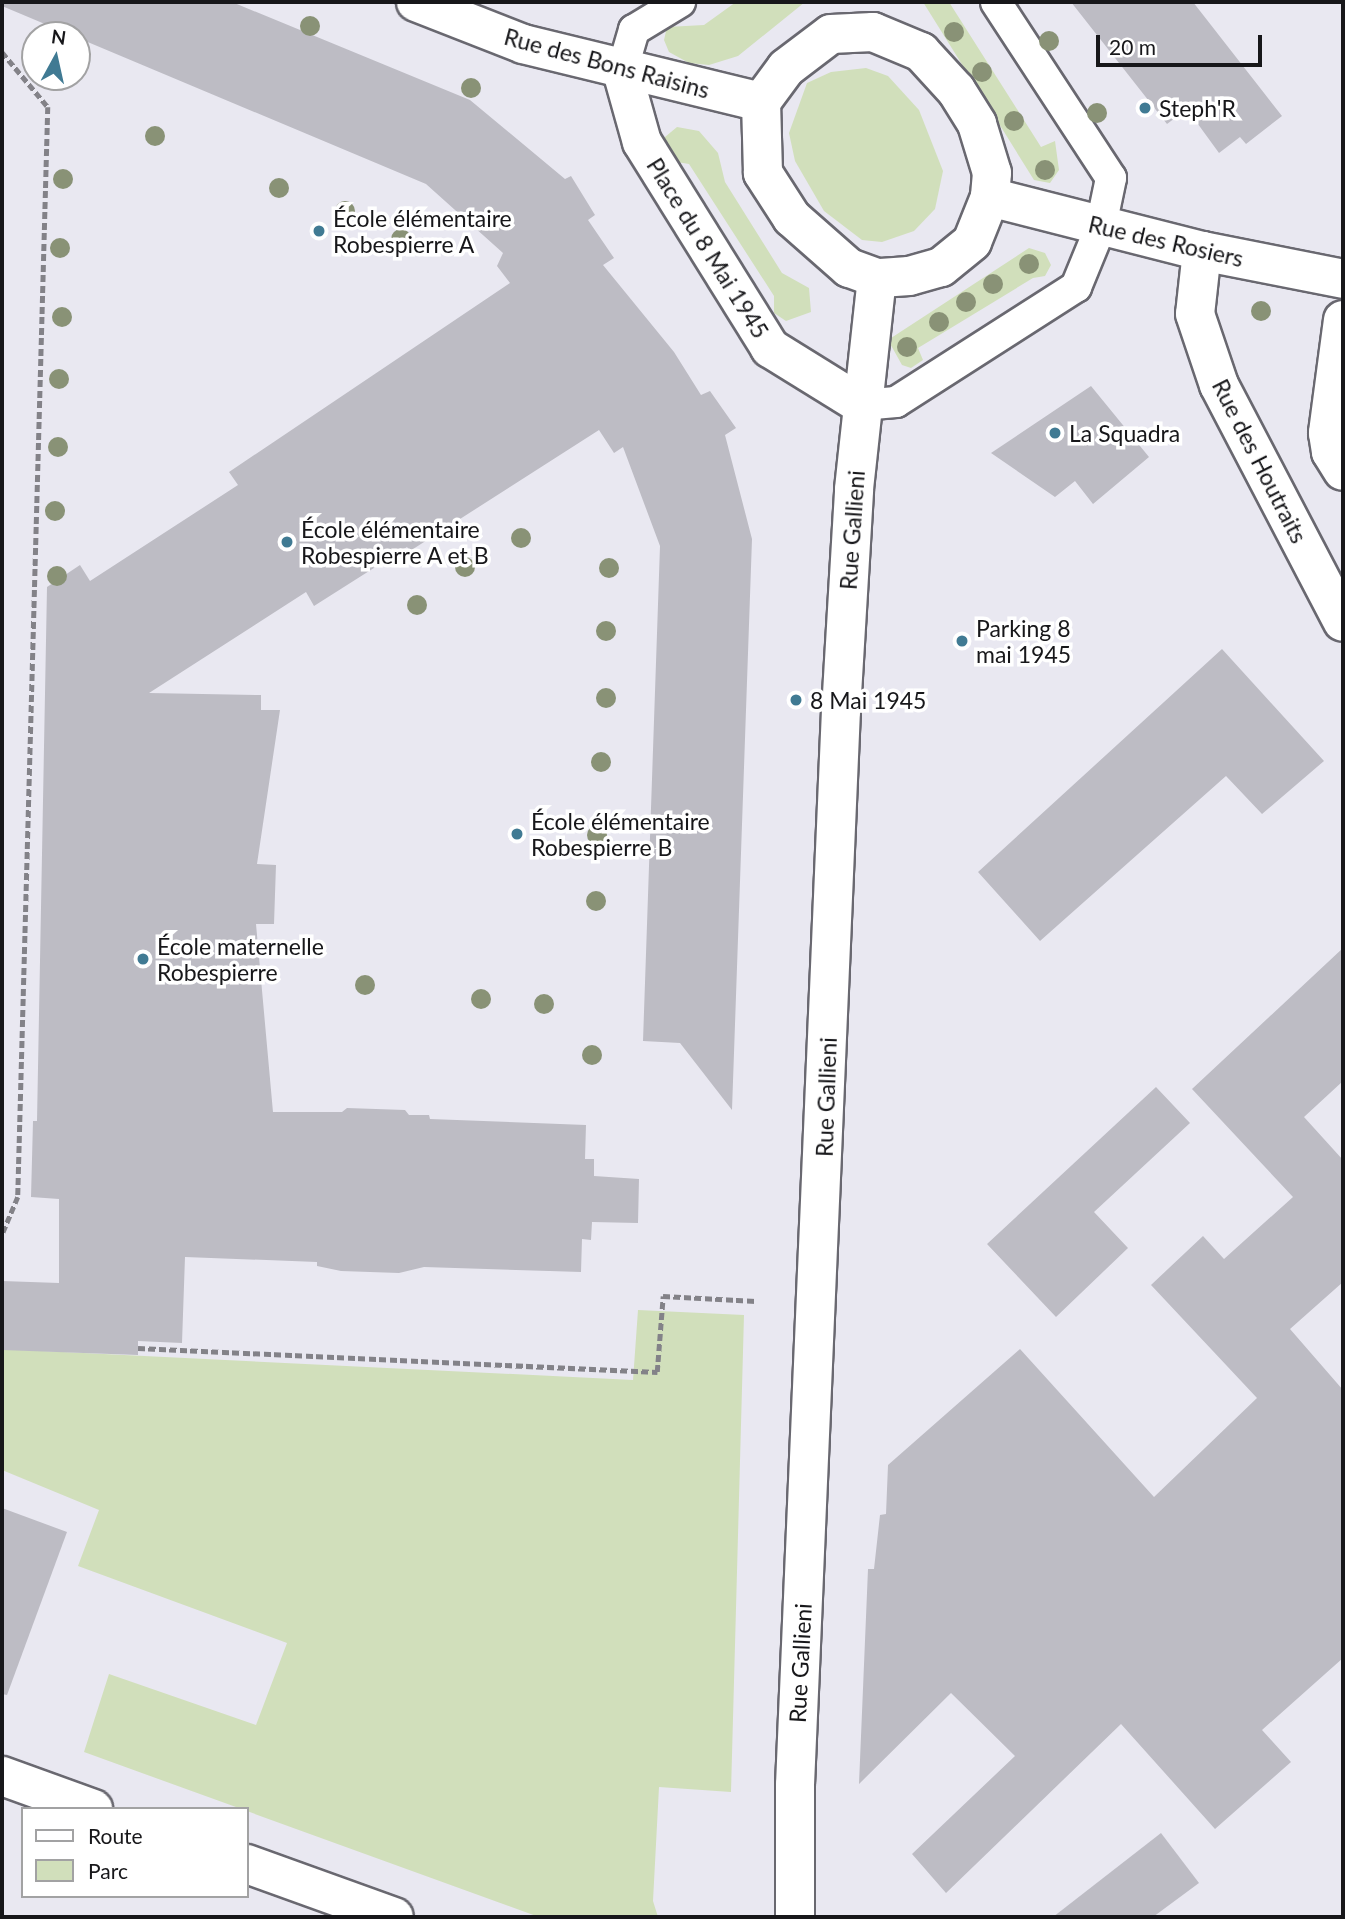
<!DOCTYPE html>
<meta charset="utf-8">
<style>
body{margin:0}
#map{position:relative;width:1345px;height:1919px;overflow:hidden;background:#e9e8f1;font-family:Lato,sans-serif}
div>[style]{position:absolute}
[style*='--x']{left:calc(var(--x)*1px);top:calc(var(--y)*1px);width:calc(var(--w)*1px);rotate:calc(var(--a)*1deg)}
.green>*{inset:0;background:#d1dfbb}
.building>*{inset:0;background:#bdbcc4}
.path>*{height:4.5px;margin-top:-2.25px;transform-origin:0;background:repeating-linear-gradient(90deg,#838288 0 7px,transparent 0 10.5px)}
.roads{filter:drop-shadow(2px 0 #696870) drop-shadow(-2px 0 #696870) drop-shadow(0 2px #696870) drop-shadow(0 -2px #696870)}
.service>*{height:30px;margin:-15px;padding:0 15px;transform-origin:15px;border-radius:15px;background:#fff}
.pedestrian>*{height:38px;margin:-19px;padding:0 19px;transform-origin:19px;border-radius:19px;background:#fff}
.minor>*{height:38px;margin:-19px;padding:0 19px;transform-origin:19px;border-radius:19px;background:#fff}
.trees>*{width:20px;height:20px;margin:-10px;border-radius:50%;background:#899276}
.dots>*{width:19px;height:19px;translate:-50% -50%;box-sizing:border-box;border:4px solid #fff;border-radius:50%}
span{translate:-50% -50%;white-space:nowrap;text-align:center;line-height:1.15;-webkit-text-stroke:7px #fff;paint-order:stroke}
.street-label{font-size:23px;color:#17171a}
.poi-label{font-size:23px;color:#17171a}
.left{translate:0 -50%;text-align:left}
.frame{position:absolute;inset:0;border:4px solid #17171a;pointer-events:none}
.legend{position:absolute;left:21px;top:1807px;width:228px;height:91px;box-sizing:border-box;background:#fff;border:2px solid #a2a2a3;margin:0;padding:9px 12px;list-style:none;font-size:21px;color:#17171a}
.legend li{display:flex;align-items:center;gap:14px;height:35px}
.legend b{width:35px;border:2px solid #a2a2a3}
.north{position:absolute;left:21px;top:21px;width:70px;height:70px;box-sizing:border-box;background:#fff;border:2px solid #a2a2a3;border-radius:50%;rotate:8deg;font-size:19px;font-weight:700;line-height:28px;text-align:center;color:#17171a}
.north::after{content:'';display:block;margin:auto;width:24px;height:32px;background:#407a93;clip-path:polygon(50% 0,100% 100%,50% 72%,0 100%)}
.scale{position:absolute;left:1096px;top:35px;width:166px;height:32px;box-sizing:border-box;border:4px solid #17171a;border-top:0;padding-left:9px;font-size:21px;line-height:24px;white-space:nowrap;color:#17171a;-webkit-text-stroke:5px #fff;paint-order:stroke}
</style>
<div id="map">
<div class="green">
<div style="clip-path:polygon(736px 2px,805px 2px,738px 56px,709px 65px,689px 63px,669px 52px,664px 40px,667px 27px,704px 25px)"></div>
<div style="clip-path:polygon(923px 2px,949px 2px,1041px 147px,1055px 141px,1059px 170px,1050px 183px,1034px 180px)"></div>
<div style="clip-path:polygon(866px 68px,888px 76px,919px 110px,943px 171px,935px 209px,914px 231px,882px 242px,862px 240px,824px 211px,795px 161px,789px 133px,807px 83px,831px 72px)"></div>
<div style="clip-path:polygon(677px 127px,699px 131px,718px 153px,725px 182px,782px 273px,809px 288px,811px 312px,786px 321px,774px 313px,774px 296px,689px 164px,665px 160px,665px 137px)"></div>
<div style="clip-path:polygon(1029px 248px,1045px 253px,1051px 265px,1045px 276px,1033px 278px,918px 348px,923px 360px,911px 368px,902px 365px,888px 340px)"></div>
<div style="clip-path:polygon(638px 1310px,744px 1315px,731px 1792px,659px 1787px,653px 1901px,658px 1917px,539px 1917px,84px 1752px,109px 1674px,256px 1725px,287px 1643px,78px 1566px,99px 1510px,2px 1470px,2px 1349px,633px 1380px)"></div>
</div>
<div class="building">
<div style="clip-path:polygon(2px 2px,232px 2px,470px 100px,565px 179px,571px 176px,595px 215px,588px 220px,614px 258px,603px 265px,674px 352px,701px 395px,710px 391px,736px 428px,725px 435px,752px 539px,732px 1110px,680px 1043px,643px 1041px,660px 546px,623px 447px,614px 453px,599px 430px,410px 551px,407px 547px,314px 606px,306px 592px,149px 693px,261px 695px,261px 710px,280px 710px,257px 864px,276px 865px,274px 924px,256px 924px,273px 1112px,342px 1112px,347px 1108px,405px 1110px,409px 1115px,429px 1115px,430px 1119px,586px 1125px,585px 1159px,594px 1159px,594px 1176px,639px 1179px,638px 1223px,592px 1222px,591px 1240px,582px 1239px,581px 1272px,424px 1267px,399px 1273px,341px 1271px,317px 1266px,317px 1262px,185px 1257px,182px 1343px,138px 1341px,138px 1355px,2px 1350px,2px 1281px,59px 1283px,59px 1199px,31px 1197px,33px 1121px,37px 1121px,47px 587px,80px 565px,90px 581px,238px 485px,229px 472px,510px 283px,497px 266px,503px 253px,426px 184px,2px 6px)"></div>
<div style="clip-path:polygon(1071px 2px,1193px 2px,1282px 116px,1246px 144px,1240px 137px,1219px 153px,1187px 109px,1167px 124px)"></div>
<div style="clip-path:polygon(1091px 386px,1149px 457px,1093px 504px,1075px 481px,1055px 497px,991px 453px)"></div>
<div style="clip-path:polygon(1222px 649px,1324px 761px,1262px 814px,1226px 776px,1040px 941px,978px 872px)"></div>
<div style="clip-path:polygon(1343px 948px,1343px 1081px,1304px 1117px,1343px 1160px,1343px 1282px,1290px 1329px,1343px 1390px,1343px 1658px,1262px 1730px,1291px 1762px,1215px 1829px,1121px 1724px,946px 1893px,912px 1854px,1015px 1756px,951px 1693px,859px 1784px,868px 1569px,874px 1569px,880px 1515px,886px 1514px,888px 1465px,1020px 1349px,1154px 1497px,1257px 1398px,1151px 1285px,1203px 1236px,1224px 1259px,1293px 1197px,1192px 1089px)"></div>
<div style="clip-path:polygon(1156px 1087px,1190px 1123px,1094px 1212px,1128px 1248px,1056px 1317px,987px 1244px)"></div>
<div style="clip-path:polygon(2px 1508px,67px 1532px,7px 1695px,2px 1694px)"></div>
<div style="clip-path:polygon(1161px 1833px,1199px 1883px,1153px 1917px,1053px 1917px)"></div>
</div>
<div class="path">
<div style="--x:2;--y:52;--w:72;--a:50.1"></div>
<div style="--x:48;--y:107;--w:1090;--a:91.58"></div>
<div style="--x:18;--y:1197;--w:41;--a:112.8"></div>
<div style="--x:138;--y:1348;--w:520;--a:2.65"></div>
<div style="--x:657;--y:1372;--w:76;--a:-85.5"></div>
<div style="--x:663;--y:1296;--w:93;--a:3.1"></div>
</div>
<div class="roads">
<div class="service">
<div style="--x:622;--y:71;--w:43;--a:-73.7"></div>
<div style="--x:634;--y:30;--w:54;--a:-31.3"></div>
<div style="--x:862;--y:405;--w:34;--a:-5"></div>
<div style="--x:896;--y:402;--w:214;--a:-32.6"></div>
<div style="--x:1076;--y:287;--w:66;--a:-67.7"></div>
<div style="--x:1101;--y:226;--w:49;--a:-78.2"></div>
<div style="--x:1111;--y:178;--w:210;--a:-123.2"></div>
</div>
<div class="pedestrian">
<div style="--x:622;--y:71;--w:74;--a:74.3"></div>
<div style="--x:642;--y:142;--w:243;--a:58.1"></div>
<div style="--x:770;--y:348;--w:108;--a:31.8"></div>
</div>
<div class="minor">
<div style="--x:416;--y:2;--w:115;--a:21.4"></div>
<div style="--x:523;--y:44;--w:245;--a:13.7"></div>
<div style="--x:873;--y:32;--w:52;--a:22.6"></div>
<div style="--x:921;--y:52;--w:52;--a:47.4"></div>
<div style="--x:956;--y:90;--w:40;--a:58"></div>
<div style="--x:977;--y:124;--w:51;--a:73"></div>
<div style="--x:992;--y:173;--w:24;--a:95"></div>
<div style="--x:990;--y:197;--w:48;--a:111.8"></div>
<div style="--x:972;--y:242;--w:40;--a:141"></div>
<div style="--x:941;--y:267;--w:33;--a:164"></div>
<div style="--x:909;--y:276;--w:32;--a:176"></div>
<div style="--x:877;--y:278;--w:30;--a:-160"></div>
<div style="--x:849;--y:268;--w:76;--a:-138.7"></div>
<div style="--x:792;--y:218;--w:54;--a:-122.8"></div>
<div style="--x:763;--y:173;--w:71;--a:-91.6"></div>
<div style="--x:761;--y:102;--w:42;--a:-53.7"></div>
<div style="--x:786;--y:68;--w:56;--a:-37.1"></div>
<div style="--x:831;--y:34;--w:42;--a:-2.7"></div>
<div style="--x:990;--y:197;--w:219;--a:14.3"></div>
<div style="--x:1202;--y:251;--w:144;--a:11.2"></div>
<div style="--x:1202;--y:251;--w:63;--a:96.3"></div>
<div style="--x:1195;--y:314;--w:75;--a:71.3"></div>
<div style="--x:1219;--y:385;--w:267;--a:62.4"></div>
<div style="--x:1343;--y:320;--w:114;--a:97.6"></div>
<div style="--x:1328;--y:433;--w:19;--a:81"></div>
<div style="--x:1331;--y:452;--w:22;--a:58"></div>
<div style="--x:2;--y:1776;--w:97;--a:19.9"></div>
<div style="--x:247;--y:1864;--w:156;--a:19.8"></div>
<div style="--x:795;--y:1917;--w:132;--a:-90"></div>
<div style="--x:795;--y:1785;--w:1075;--a:-87.55"></div>
<div style="--x:841;--y:711;--w:222;--a:-86.6"></div>
<div style="--x:854;--y:489;--w:212;--a:-83.8"></div>
</div>
</div>
<div class="trees">
<div style="left:310px;top:26px"></div>
<div style="left:954px;top:32px"></div>
<div style="left:1049px;top:41px"></div>
<div style="left:982px;top:72px"></div>
<div style="left:471px;top:88px"></div>
<div style="left:1097px;top:113px"></div>
<div style="left:1014px;top:121px"></div>
<div style="left:155px;top:136px"></div>
<div style="left:1045px;top:170px"></div>
<div style="left:63px;top:179px"></div>
<div style="left:279px;top:188px"></div>
<div style="left:345px;top:211px"></div>
<div style="left:401px;top:239px"></div>
<div style="left:60px;top:248px"></div>
<div style="left:1029px;top:264px"></div>
<div style="left:993px;top:284px"></div>
<div style="left:966px;top:302px"></div>
<div style="left:1261px;top:311px"></div>
<div style="left:62px;top:317px"></div>
<div style="left:939px;top:322px"></div>
<div style="left:907px;top:347px"></div>
<div style="left:59px;top:379px"></div>
<div style="left:58px;top:447px"></div>
<div style="left:55px;top:511px"></div>
<div style="left:521px;top:538px"></div>
<div style="left:465px;top:567px"></div>
<div style="left:609px;top:568px"></div>
<div style="left:57px;top:576px"></div>
<div style="left:417px;top:605px"></div>
<div style="left:606px;top:631px"></div>
<div style="left:606px;top:698px"></div>
<div style="left:601px;top:762px"></div>
<div style="left:597px;top:835px"></div>
<div style="left:596px;top:901px"></div>
<div style="left:365px;top:985px"></div>
<div style="left:481px;top:999px"></div>
<div style="left:544px;top:1004px"></div>
<div style="left:592px;top:1055px"></div>
</div>
<div class="dots">
<div style="left:1145px;top:108px;background:#407a93"></div>
<div style="left:319px;top:231px;background:#407a93"></div>
<div style="left:1055px;top:433px;background:#407a93"></div>
<div style="left:287px;top:542px;background:#407a93"></div>
<div style="left:962px;top:641px;background:#407a93"></div>
<div style="left:796px;top:700px;background:#407a93"></div>
<div style="left:517px;top:834px;background:#407a93"></div>
<div style="left:143px;top:959px;background:#407a93"></div>
</div>
<div class="street-label">
<span style="left:607px;top:63px;rotate:15deg">Rue des Bons Raisins</span>
<span style="left:1166px;top:241px;rotate:13deg">Rue des Rosiers</span>
<span style="left:708px;top:248px;rotate:58deg">Place du 8 Mai 1945</span>
<span style="left:1260px;top:461px;rotate:63deg">Rue des Houtraits</span>
<span style="left:852px;top:530px;rotate:-86deg">Rue Gallieni</span>
<span style="left:826px;top:1097px;rotate:-88deg">Rue Gallieni</span>
<span style="left:800px;top:1663px;rotate:-87deg">Rue Gallieni</span>
</div>
<div class="poi-label">
<span class="left" style="left:1159px;top:108px">Steph'R</span>
<span class="left" style="left:333px;top:231px">École élémentaire<br>Robespierre A</span>
<span class="left" style="left:1069px;top:433px">La Squadra</span>
<span class="left" style="left:301px;top:542px">École élémentaire<br>Robespierre A et B</span>
<span class="left" style="left:976px;top:641px">Parking 8<br>mai 1945</span>
<span class="left" style="left:810px;top:700px">8 Mai 1945</span>
<span class="left" style="left:531px;top:834px">École élémentaire<br>Robespierre B</span>
<span class="left" style="left:157px;top:959px">École maternelle<br>Robespierre</span>
</div>
<div class="frame"></div>
<ul class="legend">
<li><b style="height:9px;background:#fff"></b>Route</li>
<li><b style="height:19px;background:#d1dfbb"></b>Parc</li>
</ul>
<div class="north">N</div>
<div class="scale">20 m</div>
</div>
